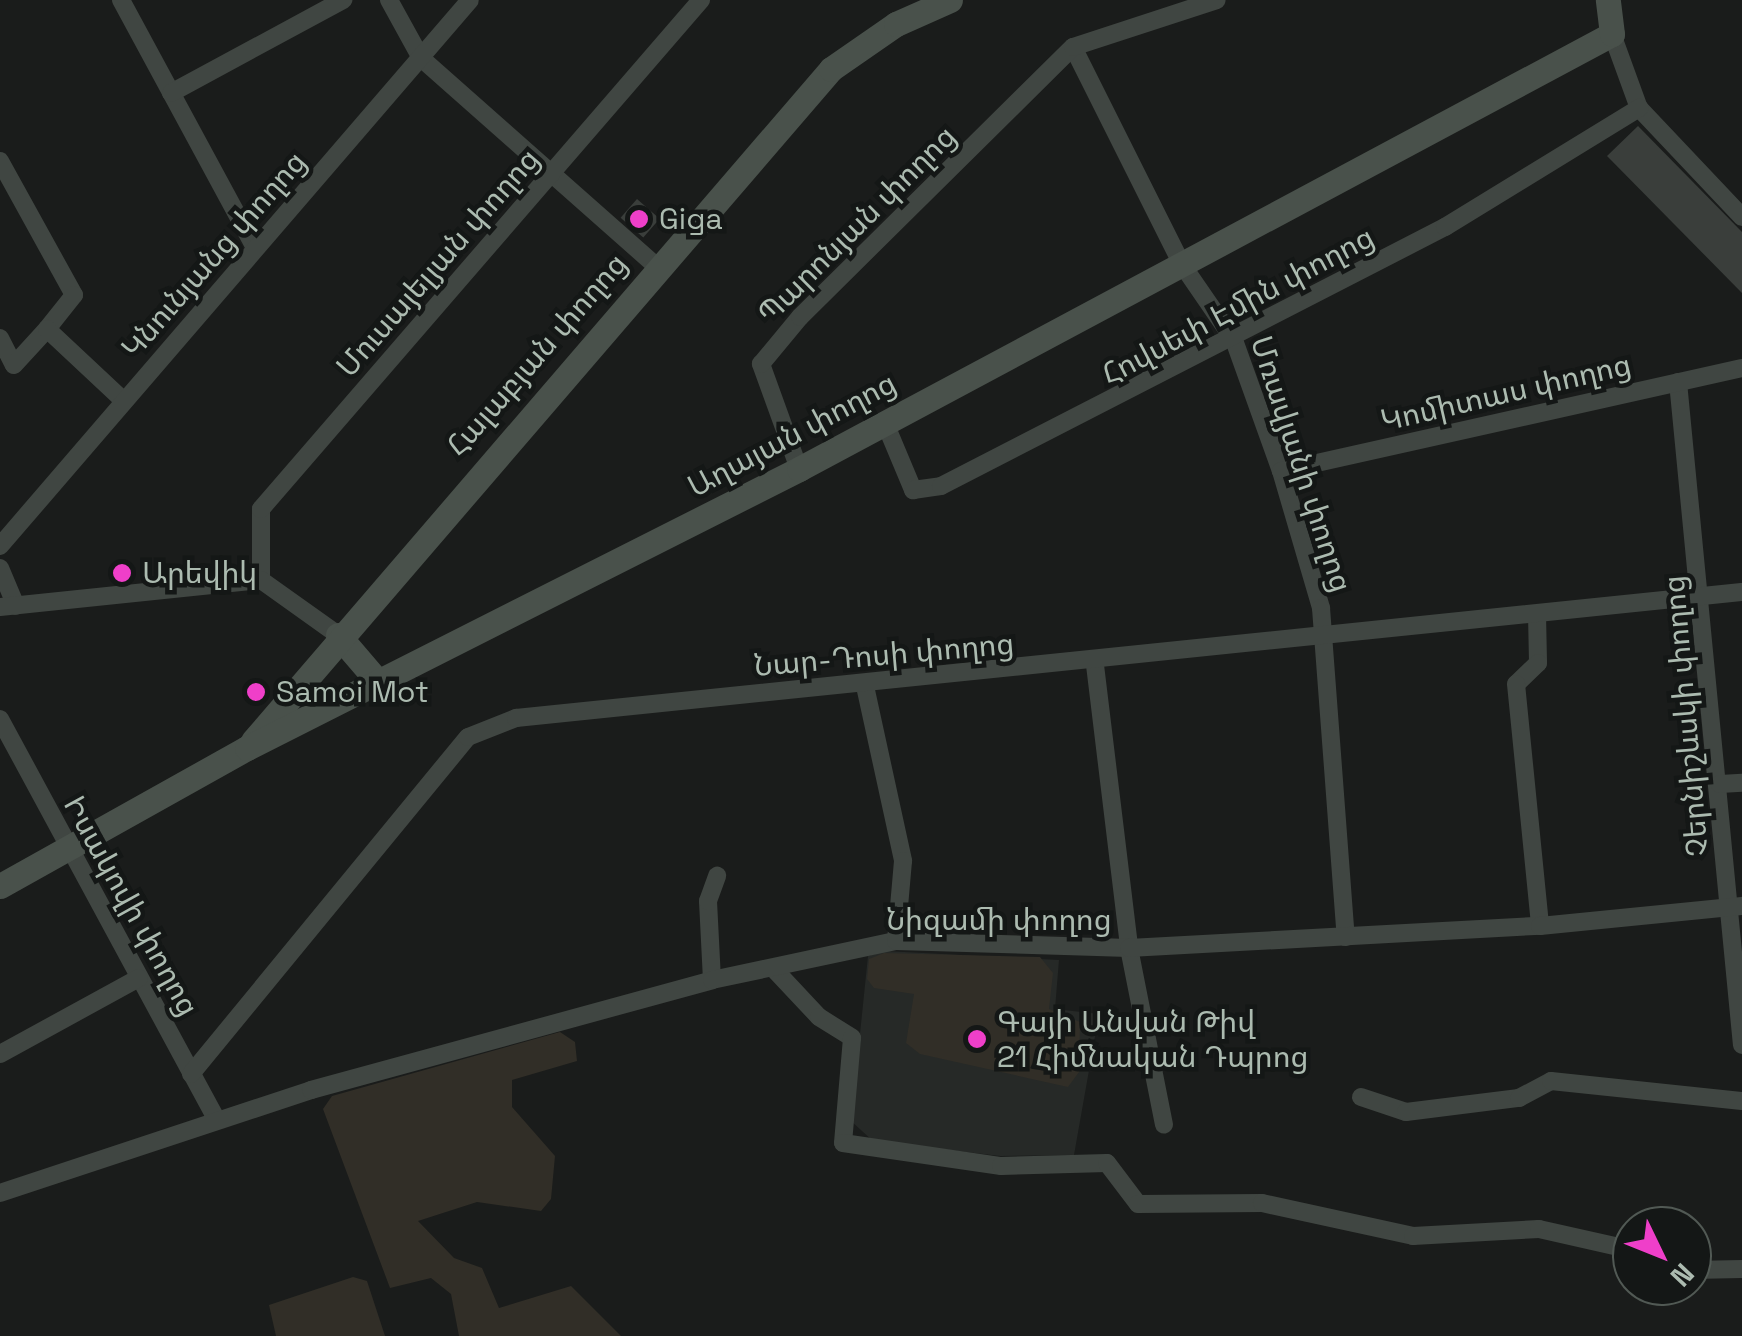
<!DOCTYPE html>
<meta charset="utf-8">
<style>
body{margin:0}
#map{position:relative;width:1742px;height:1336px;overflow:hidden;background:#1a1c1b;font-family:"Space Grotesk","Noto Sans Armenian",sans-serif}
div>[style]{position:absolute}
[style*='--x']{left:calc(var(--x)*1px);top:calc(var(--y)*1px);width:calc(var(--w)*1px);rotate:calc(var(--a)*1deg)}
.built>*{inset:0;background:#262927}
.green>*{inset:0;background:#312e27}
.building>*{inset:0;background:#3a3e3b;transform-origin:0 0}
.street>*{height:18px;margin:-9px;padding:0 9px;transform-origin:9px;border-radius:9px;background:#404642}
.secondary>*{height:25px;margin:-12.5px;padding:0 12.5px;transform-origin:12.5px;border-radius:12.5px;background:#49514b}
.dots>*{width:28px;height:28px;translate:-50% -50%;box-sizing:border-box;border:5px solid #141716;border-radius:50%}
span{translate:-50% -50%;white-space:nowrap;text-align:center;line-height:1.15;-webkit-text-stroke:9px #141716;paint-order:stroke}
.poi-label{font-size:30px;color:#acbbb0}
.left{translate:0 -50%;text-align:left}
.street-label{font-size:30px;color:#acbbb0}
.north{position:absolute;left:1612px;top:1206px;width:100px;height:100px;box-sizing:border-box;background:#141716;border:2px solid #515954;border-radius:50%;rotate:133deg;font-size:28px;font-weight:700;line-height:40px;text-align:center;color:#acbbb0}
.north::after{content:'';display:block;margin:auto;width:35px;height:45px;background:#ef3fc9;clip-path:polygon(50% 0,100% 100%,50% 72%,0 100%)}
</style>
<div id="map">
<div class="built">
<div style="clip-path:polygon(885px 951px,1059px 960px,1055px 1009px,1099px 1014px,1074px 1155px,1000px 1156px,873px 1141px,851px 1121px,868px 956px)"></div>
</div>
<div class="green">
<div style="clip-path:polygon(884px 953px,1040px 957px,1053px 973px,1049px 1009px,1080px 1022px,1079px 1072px,1068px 1087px,920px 1054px,906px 1043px,914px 994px,874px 988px,867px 979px,869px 959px)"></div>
<div style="clip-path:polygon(560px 1032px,575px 1042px,577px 1061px,512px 1080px,512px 1107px,555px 1156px,551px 1199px,541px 1211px,477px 1202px,418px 1221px,454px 1258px,482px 1268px,499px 1308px,571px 1286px,621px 1336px,459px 1336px,451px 1294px,431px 1278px,390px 1288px,323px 1109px,332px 1096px)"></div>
<div style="clip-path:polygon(353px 1277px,367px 1281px,385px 1336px,276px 1336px,269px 1305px)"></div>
</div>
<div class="building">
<div style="clip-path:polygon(1638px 126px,1742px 232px,1742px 293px,1607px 156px)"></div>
<div style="left:637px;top:199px;width:30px;height:25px;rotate:41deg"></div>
</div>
<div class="street">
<div style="--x:121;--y:0;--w:282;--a:61.6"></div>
<div style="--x:389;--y:0;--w:66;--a:61.1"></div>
<div style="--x:421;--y:58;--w:315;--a:41.5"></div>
<div style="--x:1612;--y:34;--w:79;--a:70"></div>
<div style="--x:1639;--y:108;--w:150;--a:46.6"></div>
<div style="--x:1073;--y:47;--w:241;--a:63.4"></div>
<div style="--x:1181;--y:263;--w:93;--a:55.5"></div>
<div style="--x:1234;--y:340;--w:139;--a:70.3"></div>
<div style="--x:1281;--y:471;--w:143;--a:73.7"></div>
<div style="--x:1321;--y:608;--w:330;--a:85.7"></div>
<div style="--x:171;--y:93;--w:196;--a:-28.4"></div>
<div style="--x:0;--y:161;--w:153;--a:61.1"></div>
<div style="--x:74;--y:295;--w:43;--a:128.5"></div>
<div style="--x:0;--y:338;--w:30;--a:63"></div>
<div style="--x:14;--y:365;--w:49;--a:-47.5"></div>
<div style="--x:47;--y:329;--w:105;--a:43.1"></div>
<div style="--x:1678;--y:382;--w:666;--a:84.49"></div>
<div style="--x:885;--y:423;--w:73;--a:67.3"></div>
<div style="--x:913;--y:490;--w:28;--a:-8"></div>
<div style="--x:941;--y:486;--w:567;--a:-27.2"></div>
<div style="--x:1445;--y:227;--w:228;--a:-31.5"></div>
<div style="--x:799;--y:469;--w:112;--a:-109.9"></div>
<div style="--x:761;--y:364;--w:61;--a:-50.3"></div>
<div style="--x:800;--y:317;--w:384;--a:-44.7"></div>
<div style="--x:1073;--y:47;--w:151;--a:-18.1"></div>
<div style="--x:1281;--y:471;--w:472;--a:-12.6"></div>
<div style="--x:0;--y:546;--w:720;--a:-49.28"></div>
<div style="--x:0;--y:568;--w:41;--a:67.2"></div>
<div style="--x:261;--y:580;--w:71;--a:-90"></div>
<div style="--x:261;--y:509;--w:673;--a:-49.16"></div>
<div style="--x:0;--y:607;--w:262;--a:-5.9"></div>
<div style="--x:261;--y:580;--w:95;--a:35.5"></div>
<div style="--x:1537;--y:614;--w:49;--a:88.8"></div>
<div style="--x:1538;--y:663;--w:30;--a:136"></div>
<div style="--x:1516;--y:684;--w:243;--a:84.3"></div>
<div style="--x:1095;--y:665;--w:285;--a:83.1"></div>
<div style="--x:1129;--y:948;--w:180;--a:78.8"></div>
<div style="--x:865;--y:686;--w:179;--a:77.7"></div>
<div style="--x:903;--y:861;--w:80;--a:95"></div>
<div style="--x:0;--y:719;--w:454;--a:61.6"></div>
<div style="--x:1720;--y:784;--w:22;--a:-3"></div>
<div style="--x:773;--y:968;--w:67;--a:46.8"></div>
<div style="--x:819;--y:1017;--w:39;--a:32"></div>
<div style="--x:852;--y:1038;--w:105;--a:94.9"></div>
<div style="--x:843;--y:1143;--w:160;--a:8.3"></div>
<div style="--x:1001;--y:1166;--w:106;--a:-1.6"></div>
<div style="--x:1107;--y:1163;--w:51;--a:52.9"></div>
<div style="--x:1138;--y:1204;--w:124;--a:-0.5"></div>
<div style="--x:1262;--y:1203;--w:155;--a:12.3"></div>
<div style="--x:1413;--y:1236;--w:126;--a:-3.2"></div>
<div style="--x:1539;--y:1229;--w:95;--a:12.7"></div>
<div style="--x:712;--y:980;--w:79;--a:-92.9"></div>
<div style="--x:708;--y:901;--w:27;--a:-70"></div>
<div style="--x:0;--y:1054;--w:158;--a:-28.7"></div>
<div style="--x:191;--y:1074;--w:436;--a:-50.6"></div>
<div style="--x:468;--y:737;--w:52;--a:-21.6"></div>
<div style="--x:516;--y:718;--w:1232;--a:-5.87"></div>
<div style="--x:1361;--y:1097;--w:47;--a:18.4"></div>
<div style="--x:1406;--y:1112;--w:114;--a:-7.1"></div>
<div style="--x:1519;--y:1098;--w:36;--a:-28"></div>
<div style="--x:1551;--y:1081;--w:192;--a:6"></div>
<div style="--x:0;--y:1193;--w:328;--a:-18.3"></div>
<div style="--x:311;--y:1090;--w:416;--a:-15.3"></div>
<div style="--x:712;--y:980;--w:188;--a:-12"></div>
<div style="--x:896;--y:941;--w:233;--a:1.7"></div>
<div style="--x:1129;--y:948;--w:412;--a:-3.1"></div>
<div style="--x:1540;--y:926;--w:203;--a:-5.7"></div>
<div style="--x:1692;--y:1270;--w:50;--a:-1.1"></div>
</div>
<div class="secondary">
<div style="--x:338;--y:635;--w:65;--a:49.4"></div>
<div style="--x:253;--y:741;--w:886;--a:-49.3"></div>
<div style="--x:831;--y:69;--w:79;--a:-34.7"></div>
<div style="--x:896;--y:24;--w:59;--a:-24"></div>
<div style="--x:0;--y:886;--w:283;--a:-29.2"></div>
<div style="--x:247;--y:748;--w:619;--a:-26.81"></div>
<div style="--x:799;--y:469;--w:922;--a:-28.15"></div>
<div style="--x:1612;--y:34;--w:34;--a:-97"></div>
</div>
<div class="dots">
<div style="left:639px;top:219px;background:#ef3fc9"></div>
<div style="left:122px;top:573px;background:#ef3fc9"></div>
<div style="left:256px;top:692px;background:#ef3fc9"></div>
<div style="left:977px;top:1039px;background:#ef3fc9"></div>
</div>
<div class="poi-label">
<span class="left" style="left:659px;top:219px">Giga</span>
<span class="left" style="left:142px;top:573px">Արեվիկ</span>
<span class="left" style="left:276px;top:692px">Samoi Mot</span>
<span class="left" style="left:997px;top:1039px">Գայի Անվան Թիվ<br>21 Հիմնական Դպրոց</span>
</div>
<div class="street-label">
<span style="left:857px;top:225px;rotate:-45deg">Պարոնյան փողոց</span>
<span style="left:214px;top:255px;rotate:-49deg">Կնունյանց փողոց</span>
<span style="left:438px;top:263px;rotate:-49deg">Մուսայելյան փողոց</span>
<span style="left:1238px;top:306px;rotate:-28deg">Հովսեփ Էմին փողոց</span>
<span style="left:537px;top:355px;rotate:-49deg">Հալաբյան փողոց</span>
<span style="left:1506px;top:393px;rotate:-13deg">Կոմիտաս փողոց</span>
<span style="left:792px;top:435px;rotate:-28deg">Աղայան փողոց</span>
<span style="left:1301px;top:464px;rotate:72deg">Մռավյանի փողոց</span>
<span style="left:884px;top:655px;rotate:-5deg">Նար-Դոսի փողոց</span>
<span style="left:1686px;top:716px;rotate:-95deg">Չերնիշևսկի փողոց</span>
<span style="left:131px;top:906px;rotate:61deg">Իսակովի փողոց</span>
<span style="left:999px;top:920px">Նիզամի փողոց</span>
</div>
<div class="north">N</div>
</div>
